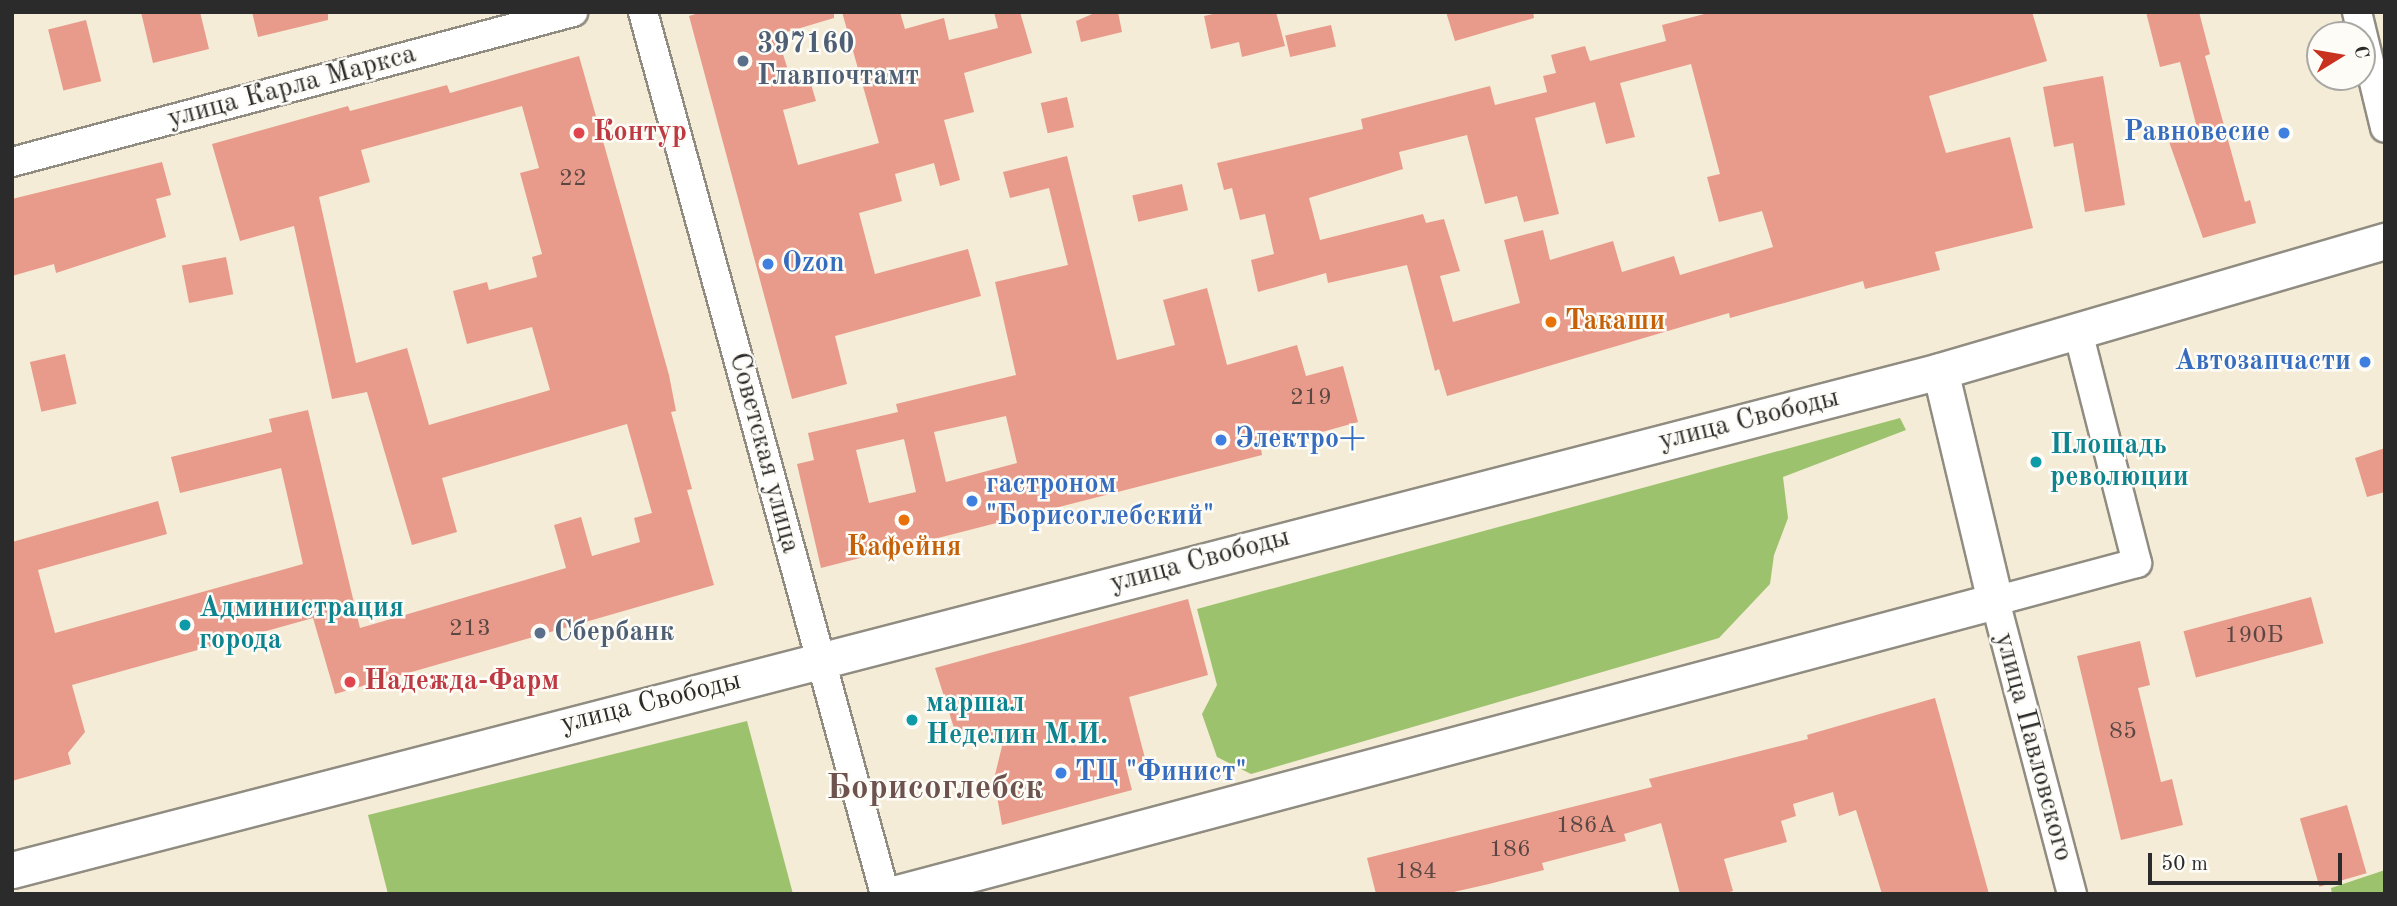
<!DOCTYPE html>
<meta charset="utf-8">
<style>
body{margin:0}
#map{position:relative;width:2397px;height:906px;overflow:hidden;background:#f4ecd7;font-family:"Old Standard TT",serif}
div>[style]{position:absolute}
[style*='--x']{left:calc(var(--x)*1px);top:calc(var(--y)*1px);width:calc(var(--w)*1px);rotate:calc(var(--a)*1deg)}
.green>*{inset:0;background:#9dc26d}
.building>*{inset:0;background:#e89b8b;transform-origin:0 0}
.roads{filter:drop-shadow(2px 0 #908c81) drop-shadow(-2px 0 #908c81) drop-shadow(0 2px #908c81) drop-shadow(0 -2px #908c81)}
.minor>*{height:28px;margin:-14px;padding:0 14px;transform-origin:14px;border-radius:14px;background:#fff}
.major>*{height:35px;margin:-17.5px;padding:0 17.5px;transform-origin:17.5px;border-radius:17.5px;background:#fff}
.dots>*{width:19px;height:19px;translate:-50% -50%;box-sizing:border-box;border:4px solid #fdfcf7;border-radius:50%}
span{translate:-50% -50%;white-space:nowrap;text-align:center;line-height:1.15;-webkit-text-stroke:5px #fdfcf7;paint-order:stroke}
.number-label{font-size:24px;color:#5a4743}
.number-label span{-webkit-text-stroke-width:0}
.service-label{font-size:28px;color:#4e5e75;font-weight:700}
.left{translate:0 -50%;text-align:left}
.street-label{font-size:28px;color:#2b2b2b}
.health-label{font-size:28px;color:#be3a42;font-weight:700}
.shop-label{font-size:28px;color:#366cbe;font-weight:700}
.right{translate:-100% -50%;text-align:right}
.food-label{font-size:28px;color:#c56008;font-weight:700}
.culture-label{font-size:28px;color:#0d838f;font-weight:700}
.district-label{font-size:35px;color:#6d524d;font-weight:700}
.frame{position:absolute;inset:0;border:14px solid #2b2b2b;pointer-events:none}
.north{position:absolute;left:2306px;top:21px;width:70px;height:70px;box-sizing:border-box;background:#fdfcf7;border:2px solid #a9a8a5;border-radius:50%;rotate:79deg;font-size:19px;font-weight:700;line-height:28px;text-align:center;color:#2b2b2b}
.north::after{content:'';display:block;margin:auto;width:24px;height:32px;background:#c8321e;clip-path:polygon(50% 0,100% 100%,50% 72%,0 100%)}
.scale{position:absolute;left:2148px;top:853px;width:194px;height:32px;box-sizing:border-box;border:4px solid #2b2b2b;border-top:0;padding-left:9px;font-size:21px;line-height:24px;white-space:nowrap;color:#2b2b2b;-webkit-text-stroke:5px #fdfcf7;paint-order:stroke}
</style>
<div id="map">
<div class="green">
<div style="clip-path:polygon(1900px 418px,1906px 430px,1783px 477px,1788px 518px,1774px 555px,1770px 584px,1719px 638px,1251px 774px,1217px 757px,1202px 714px,1217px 685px,1197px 609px)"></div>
<div style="clip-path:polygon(747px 721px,793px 894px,388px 894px,368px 815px)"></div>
<div style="clip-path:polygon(2385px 870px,2385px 894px,2332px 894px,2331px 888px)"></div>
</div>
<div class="building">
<div style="clip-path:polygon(141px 12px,200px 12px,209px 49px,153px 63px)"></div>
<div style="clip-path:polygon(252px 12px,328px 12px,328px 20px,258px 37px)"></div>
<div style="clip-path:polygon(702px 12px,834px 12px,834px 18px,777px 35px,793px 86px,810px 81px,816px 101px,783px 110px,798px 165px,879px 143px,842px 12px,900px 12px,905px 29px,944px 18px,949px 40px,998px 28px,994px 12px,1020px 12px,1032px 53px,964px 73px,974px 112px,944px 120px,960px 180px,940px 186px,934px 163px,895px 174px,902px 201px,859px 213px,875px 274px,968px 249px,981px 296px,835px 336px,847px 384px,792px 399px,689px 16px)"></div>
<div style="clip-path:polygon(1097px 12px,1118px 12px,1122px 32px,1081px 42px,1076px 21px)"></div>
<div style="clip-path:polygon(1222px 12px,1276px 12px,1285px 46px,1242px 57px,1239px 42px,1211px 49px,1204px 16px)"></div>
<div style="clip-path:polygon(1446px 12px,1533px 12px,1534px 18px,1455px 41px)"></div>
<div style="clip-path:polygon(evenodd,1712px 12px,2032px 12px,2047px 61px,1929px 96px,1946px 153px,2010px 137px,2033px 228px,1935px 252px,1940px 270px,1865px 289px,1863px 281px,1730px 318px,1729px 313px,1447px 396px,1439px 369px,1435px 371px,1407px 265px,1328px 283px,1326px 273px,1258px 292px,1251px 260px,1274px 254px,1265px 214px,1240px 220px,1232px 188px,1224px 190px,1217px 163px,1363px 129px,1361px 119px,1490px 86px,1495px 105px,1547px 92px,1543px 76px,1556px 73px,1551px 55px,1585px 46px,1590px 61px,1666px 41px,1662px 25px,1712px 12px,1691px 64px,1720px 174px,1707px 177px,1719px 222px,1762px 211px,1773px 247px,1680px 275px,1674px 256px,1622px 272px,1613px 241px,1550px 260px,1543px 230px,1504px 240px,1520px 303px,1453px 322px,1440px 276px,1460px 271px,1444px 219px,1426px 223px,1423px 214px,1320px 240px,1309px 198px,1403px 169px,1399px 152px,1467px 135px,1485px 204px,1517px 196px,1524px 222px,1559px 214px,1535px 118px,1595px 102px,1606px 144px,1635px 137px,1620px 83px,1691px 64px)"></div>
<div style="clip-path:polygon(2146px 12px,2199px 12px,2210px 54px,2205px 56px,2245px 202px,2250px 200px,2256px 223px,2203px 238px,2167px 136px,2197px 128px,2180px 62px,2160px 67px)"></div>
<div style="left:86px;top:20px;width:63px;height:39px;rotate:76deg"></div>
<div style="left:1331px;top:25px;width:22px;height:47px;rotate:77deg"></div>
<div style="clip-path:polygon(evenodd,579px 56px,669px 375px,676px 411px,671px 412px,692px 489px,687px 490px,714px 585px,335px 694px,313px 618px,72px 685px,85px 732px,68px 753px,71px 764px,12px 781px,12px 542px,158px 501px,167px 534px,38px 570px,55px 633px,303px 564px,281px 468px,180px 493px,171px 457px,272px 432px,269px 419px,308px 410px,360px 628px,566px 568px,554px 525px,581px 517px,592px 556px,640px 542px,634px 518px,652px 513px,627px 424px,442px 478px,457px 532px,412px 545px,367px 392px,332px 399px,294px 226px,240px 241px,212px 144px,348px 106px,350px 111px,447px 85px,450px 93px,579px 56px,522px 106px,539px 168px,520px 173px,542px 254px,532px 257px,537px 277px,489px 290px,487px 282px,453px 291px,467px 344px,532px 327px,550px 390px,429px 425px,407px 348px,356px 363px,319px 197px,370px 182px,361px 150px,522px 106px)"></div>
<div style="clip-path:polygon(2103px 76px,2125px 205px,2085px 212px,2073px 143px,2054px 147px,2043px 87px)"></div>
<div style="left:1067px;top:97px;width:31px;height:27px;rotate:77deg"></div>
<div style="clip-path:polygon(evenodd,1067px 156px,1117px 360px,1175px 345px,1163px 300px,1207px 288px,1227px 365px,1297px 345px,1306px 376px,1343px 366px,1358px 422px,1261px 449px,1262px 455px,821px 568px,797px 464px,814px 460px,808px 433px,898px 412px,896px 404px,1016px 375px,995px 282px,1068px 265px,1049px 188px,1010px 198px,1003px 172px,1067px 156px,1006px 416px,1017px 463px,946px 482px,934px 432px,1006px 416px,1067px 156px,904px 439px,916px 492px,869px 503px,856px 450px,904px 439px)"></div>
<div style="clip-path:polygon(162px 162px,171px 195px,156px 199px,166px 237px,56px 273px,54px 264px,12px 276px,12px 199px)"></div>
<div style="left:1182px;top:184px;width:27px;height:51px;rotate:77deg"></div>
<div style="left:226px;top:257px;width:38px;height:45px;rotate:79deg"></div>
<div style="left:65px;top:354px;width:51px;height:36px;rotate:77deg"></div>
<div style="clip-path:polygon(2385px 448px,2385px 492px,2367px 497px,2355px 458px)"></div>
<div style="left:2311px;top:597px;width:48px;height:132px;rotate:75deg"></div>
<div style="clip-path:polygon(1188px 599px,1208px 675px,1129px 697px,1146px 762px,1126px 767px,1132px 790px,1002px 825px,994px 779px,1005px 734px,976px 737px,954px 728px,935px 668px)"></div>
<div style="clip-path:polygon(2140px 641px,2150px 685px,2138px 688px,2161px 782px,2172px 779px,2183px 825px,2121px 840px,2077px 656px)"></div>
<div style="clip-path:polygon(1935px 698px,1989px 894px,1882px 894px,1856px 810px,1839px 816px,1833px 792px,1793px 804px,1796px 816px,1781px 821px,1787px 842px,1724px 859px,1733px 891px,1722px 894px,1680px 894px,1661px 823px,1624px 834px,1626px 841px,1542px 863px,1544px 870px,1489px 884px,1445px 894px,1376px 894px,1367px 858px,1652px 787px,1649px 779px,1808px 739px,1807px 735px)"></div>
<div style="left:2347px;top:805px;width:71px;height:49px;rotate:74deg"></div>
</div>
<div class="roads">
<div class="minor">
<div style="--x:643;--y:12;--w:915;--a:74.66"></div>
<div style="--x:2357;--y:12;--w:119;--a:76.4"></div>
<div style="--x:12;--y:162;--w:581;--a:-14.97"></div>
<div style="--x:2072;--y:894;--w:303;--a:-104.7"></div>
<div style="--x:1995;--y:601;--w:147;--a:-15"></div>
<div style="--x:2137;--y:563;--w:239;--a:-104.3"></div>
</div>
<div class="major">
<div style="--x:12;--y:870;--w:1992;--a:-14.51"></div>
<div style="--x:1940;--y:371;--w:464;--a:-16.3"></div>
<div style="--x:894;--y:894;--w:1139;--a:-14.9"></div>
<div style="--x:1995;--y:601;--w:236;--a:-103.4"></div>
</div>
</div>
<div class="dots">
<div style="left:743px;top:61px;background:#5c6f8a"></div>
<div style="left:579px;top:133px;background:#e0444e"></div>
<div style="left:2284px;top:133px;background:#3f7fe0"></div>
<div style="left:768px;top:264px;background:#3f7fe0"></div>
<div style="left:1551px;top:322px;background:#e8710a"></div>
<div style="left:2365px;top:362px;background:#3f7fe0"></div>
<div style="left:1221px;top:440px;background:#3f7fe0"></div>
<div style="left:2036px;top:462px;background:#0f9aa8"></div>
<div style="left:972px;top:501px;background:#3f7fe0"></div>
<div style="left:904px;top:520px;background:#e8710a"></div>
<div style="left:185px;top:625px;background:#0f9aa8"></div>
<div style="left:540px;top:633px;background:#5c6f8a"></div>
<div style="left:350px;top:682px;background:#e0444e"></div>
<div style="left:912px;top:720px;background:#0f9aa8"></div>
<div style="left:1061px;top:773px;background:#3f7fe0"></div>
</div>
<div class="number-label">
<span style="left:573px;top:180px">22</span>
<span style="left:1311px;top:399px">219</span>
<span style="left:470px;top:630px">213</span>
<span style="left:2254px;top:637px">190Б</span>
<span style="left:2123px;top:733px">85</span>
<span style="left:1586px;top:827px">186А</span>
<span style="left:1510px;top:851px">186</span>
<span style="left:1416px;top:873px">184</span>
</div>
<div class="service-label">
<span class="left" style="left:757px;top:61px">397160<br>Главпочтамт</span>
<span class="left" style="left:554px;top:633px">Сбербанк</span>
</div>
<div class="street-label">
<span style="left:292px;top:87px;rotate:-15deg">улица Карла Маркса</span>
<span style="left:1749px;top:420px;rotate:-14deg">улица Свободы</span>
<span style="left:764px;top:453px;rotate:75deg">Советская улица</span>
<span style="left:1200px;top:561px;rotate:-15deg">улица Свободы</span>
<span style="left:651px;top:703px;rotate:-14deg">улица Свободы</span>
<span style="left:2033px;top:747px;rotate:75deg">улица Павловского</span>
</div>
<div class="health-label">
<span class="left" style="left:593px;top:133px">Контур</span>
<span class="left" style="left:364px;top:682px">Надежда-Фарм</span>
</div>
<div class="shop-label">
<span class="right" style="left:2270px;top:133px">Равновесие</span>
<span class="left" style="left:782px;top:264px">Ozon</span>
<span class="right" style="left:2351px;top:362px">Автозапчасти</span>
<span class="left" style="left:1235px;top:440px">Электро+</span>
<span class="left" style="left:986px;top:501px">гастроном<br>"Борисоглебский"</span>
<span class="left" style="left:1075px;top:773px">ТЦ "Финист"</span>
</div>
<div class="food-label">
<span class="left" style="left:1565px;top:322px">Такаши</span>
<span style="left:904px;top:548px">Кафейня</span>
</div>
<div class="culture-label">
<span class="left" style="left:2050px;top:462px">Площадь<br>революции</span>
<span class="left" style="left:199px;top:625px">Администрация<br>города</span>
<span class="left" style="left:926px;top:720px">маршал<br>Неделин М.И.</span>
</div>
<div class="district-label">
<span style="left:935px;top:789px">Борисоглебск</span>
</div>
<div class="frame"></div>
<div class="north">С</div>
<div class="scale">50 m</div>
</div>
